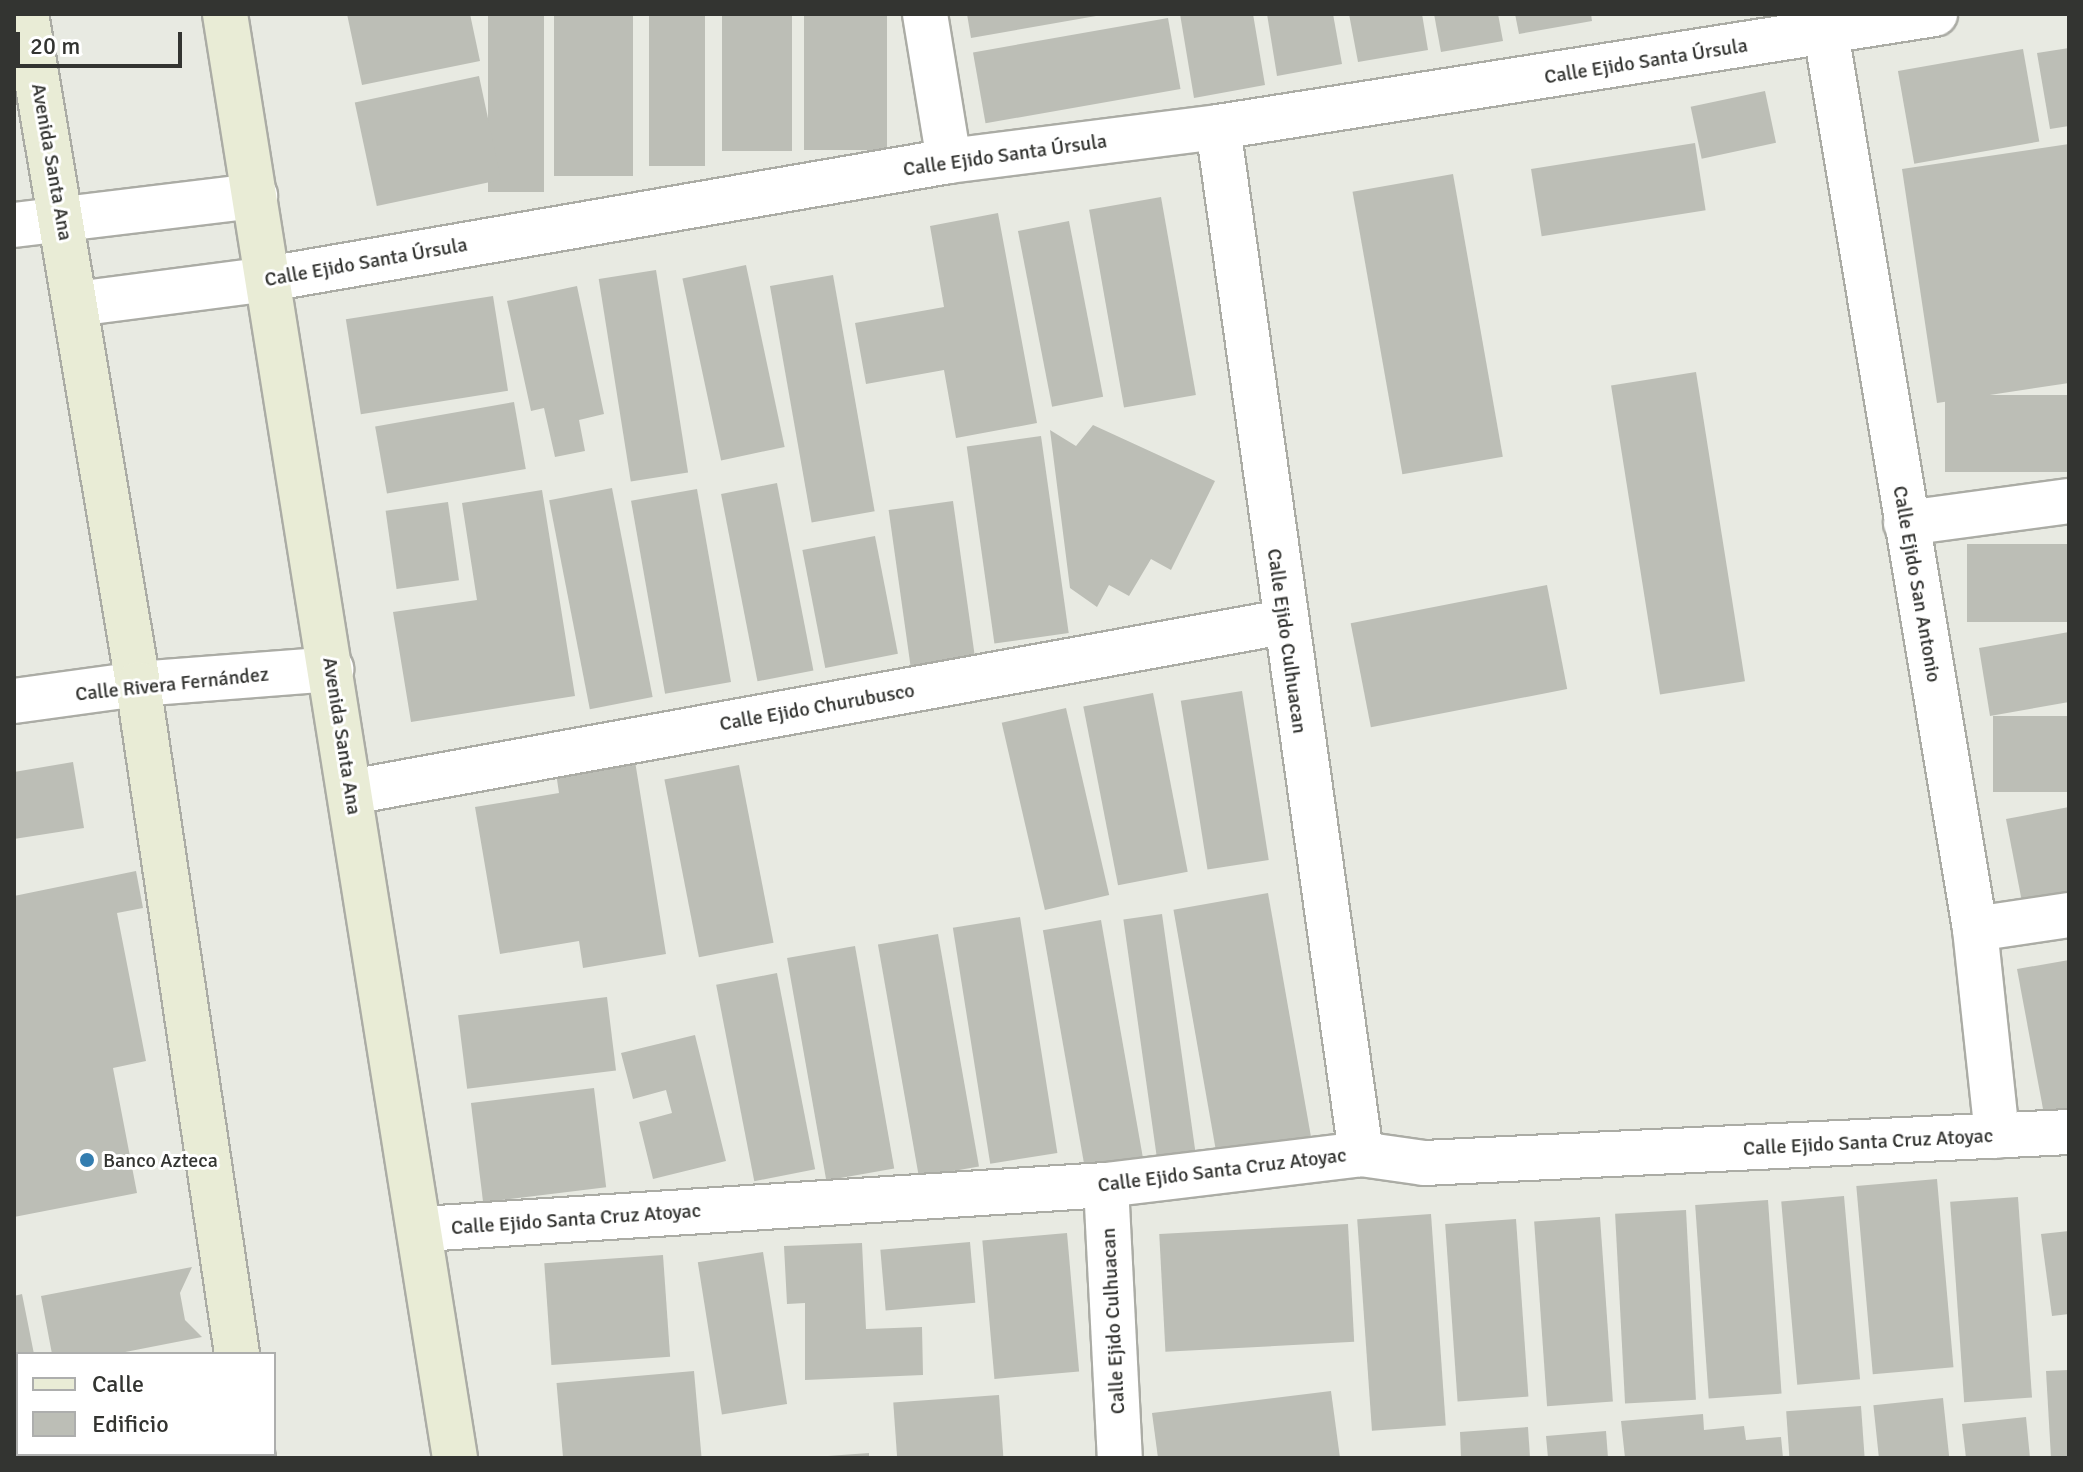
<!DOCTYPE html>
<meta charset="utf-8">
<style>
body{margin:0}
#map{position:relative;width:2083px;height:1472px;overflow:hidden;background:#e8eae2;font-family:Signika,sans-serif}
div>[style]{position:absolute}
[style*='--x']{left:calc(var(--x)*1px);top:calc(var(--y)*1px);width:calc(var(--w)*1px);rotate:calc(var(--a)*1deg)}
.building>*{inset:0;background:#bcbeb6;transform-origin:0 0}
.roads{filter:drop-shadow(2px 0 #abaca5) drop-shadow(-2px 0 #abaca5) drop-shadow(0 2px #abaca5) drop-shadow(0 -2px #abaca5)}
.minor>*{height:44px;margin:-22px;padding:0 22px;transform-origin:22px;border-radius:22px;background:#fff}
.secondary>*{height:44px;margin:-22px;padding:0 22px;transform-origin:22px;border-radius:22px;background:#e9ecd6}
.dots>*{width:22px;height:22px;translate:-50% -50%;box-sizing:border-box;border:4px solid #fff;border-radius:50%}
span{translate:-50% -50%;white-space:nowrap;text-align:center;line-height:1.15;-webkit-text-stroke:6px #fff;paint-order:stroke}
.street-label{font-size:20px;color:#333431}
.poi-label{font-size:20px;color:#333431}
.left{translate:0 -50%;text-align:left}
.frame{position:absolute;inset:0;border:16px solid #333431;pointer-events:none}
.legend{position:absolute;left:16px;top:1352px;width:260px;height:104px;box-sizing:border-box;background:#fff;border:2px solid #adaead;margin:0;padding:10px 14px;list-style:none;font-size:24px;color:#333431}
.legend li{display:flex;align-items:center;gap:16px;height:40px}
.legend b{width:40px;border:2px solid #adaead}
.scale{position:absolute;left:16px;top:32px;width:166px;height:36px;box-sizing:border-box;border:4px solid #333431;border-top:0;padding-left:10px;font-size:24px;line-height:28px;white-space:nowrap;color:#333431;-webkit-text-stroke:6px #fff;paint-order:stroke}
</style>
<div id="map">
<div class="building">
<div style="clip-path:polygon(347px 14px,470px 14px,480px 61px,362px 85px)"></div>
<div style="left:488px;top:14px;width:56px;height:178px"></div>
<div style="left:554px;top:14px;width:79px;height:162px"></div>
<div style="left:649px;top:14px;width:56px;height:152px"></div>
<div style="left:722px;top:14px;width:70px;height:137px"></div>
<div style="left:804px;top:14px;width:83px;height:136px"></div>
<div style="clip-path:polygon(967px 14px,1096px 14px,1096px 16px,971px 38px)"></div>
<div style="clip-path:polygon(1180px 14px,1253px 14px,1265px 85px,1194px 98px)"></div>
<div style="clip-path:polygon(1267px 14px,1333px 14px,1342px 64px,1277px 76px)"></div>
<div style="clip-path:polygon(1349px 14px,1422px 14px,1428px 50px,1358px 62px)"></div>
<div style="clip-path:polygon(1434px 14px,1498px 14px,1503px 41px,1441px 52px)"></div>
<div style="clip-path:polygon(1515px 14px,1591px 14px,1592px 21px,1519px 34px)"></div>
<div style="left:1168px;top:18px;width:72px;height:198px;rotate:80deg"></div>
<div style="clip-path:polygon(2069px 48px,2069px 126px,2050px 129px,2037px 53px)"></div>
<div style="left:2023px;top:49px;width:94px;height:127px;rotate:80deg"></div>
<div style="left:479px;top:76px;width:106px;height:127px;rotate:78deg"></div>
<div style="left:1765px;top:91px;width:53px;height:76px;rotate:78deg"></div>
<div style="left:1695px;top:143px;width:68px;height:166px;rotate:81deg"></div>
<div style="clip-path:polygon(2069px 144px,2069px 383px,1937px 403px,1902px 169px)"></div>
<div style="left:1453px;top:174px;width:287px;height:102px;rotate:80deg"></div>
<div style="left:1161px;top:197px;width:201px;height:73px;rotate:80deg"></div>
<div style="clip-path:polygon(998px 213px,1037px 423px,956px 438px,944px 370px,866px 384px,855px 323px,944px 307px,930px 226px)"></div>
<div style="left:1069px;top:221px;width:179px;height:52px;rotate:79deg"></div>
<div style="left:746px;top:265px;width:186px;height:65px;rotate:78deg"></div>
<div style="left:656px;top:270px;width:205px;height:58px;rotate:81deg"></div>
<div style="left:833px;top:275px;width:240px;height:64px;rotate:80deg"></div>
<div style="clip-path:polygon(577px 286px,604px 414px,579px 420px,585px 451px,555px 457px,544px 408px,531px 411px,507px 301px)"></div>
<div style="left:493px;top:296px;width:96px;height:149px;rotate:81deg"></div>
<div style="left:1696px;top:372px;width:313px;height:86px;rotate:81deg"></div>
<div style="left:2069px;top:395px;width:77px;height:124px;rotate:90deg"></div>
<div style="left:514px;top:402px;width:68px;height:141px;rotate:80deg"></div>
<div style="clip-path:polygon(1093px 425px,1215px 481px,1171px 570px,1151px 559px,1129px 596px,1109px 585px,1097px 607px,1070px 588px,1050px 430px,1076px 446px)"></div>
<div style="left:1041px;top:436px;width:199px;height:75px;rotate:82deg"></div>
<div style="left:777px;top:483px;width:191px;height:57px;rotate:79deg"></div>
<div style="left:612px;top:488px;width:213px;height:64px;rotate:79deg"></div>
<div style="left:697px;top:489px;width:196px;height:67px;rotate:80deg"></div>
<div style="clip-path:polygon(542px 490px,575px 696px,411px 722px,393px 612px,477px 600px,462px 503px)"></div>
<div style="left:953px;top:501px;width:158px;height:65px;rotate:82deg"></div>
<div style="left:448px;top:502px;width:79px;height:63px;rotate:82deg"></div>
<div style="left:875px;top:536px;width:120px;height:74px;rotate:79deg"></div>
<div style="left:2069px;top:544px;width:78px;height:102px;rotate:90deg"></div>
<div style="left:1547px;top:585px;width:106px;height:200px;rotate:79deg"></div>
<div style="clip-path:polygon(2069px 632px,2069px 702px,1990px 716px,1979px 648px)"></div>
<div style="left:1242px;top:691px;width:171px;height:62px;rotate:81deg"></div>
<div style="left:1153px;top:693px;width:182px;height:71px;rotate:79deg"></div>
<div style="left:1066px;top:708px;width:192px;height:66px;rotate:77deg"></div>
<div style="left:2069px;top:716px;width:76px;height:76px;rotate:90deg"></div>
<div style="clip-path:polygon(635px 761px,666px 954px,583px 968px,579px 941px,500px 954px,475px 807px,559px 793px,556px 773px)"></div>
<div style="clip-path:polygon(73px 762px,84px 828px,14px 839px,14px 772px)"></div>
<div style="left:739px;top:765px;width:181px;height:76px;rotate:79deg"></div>
<div style="clip-path:polygon(2069px 807px,2069px 893px,2022px 902px,2006px 819px)"></div>
<div style="clip-path:polygon(136px 871px,143px 908px,117px 913px,146px 1061px,113px 1068px,137px 1193px,14px 1217px,14px 896px)"></div>
<div style="left:1268px;top:893px;width:265px;height:96px;rotate:80deg"></div>
<div style="left:1162px;top:914px;width:242px;height:39px;rotate:82deg"></div>
<div style="left:1020px;top:917px;width:239px;height:68px;rotate:81deg"></div>
<div style="left:1101px;top:920px;width:246px;height:59px;rotate:80deg"></div>
<div style="left:938px;top:934px;width:236px;height:61px;rotate:80deg"></div>
<div style="left:855px;top:946px;width:226px;height:69px;rotate:80deg"></div>
<div style="clip-path:polygon(2069px 960px,2069px 1120px,2046px 1125px,2017px 969px)"></div>
<div style="left:777px;top:973px;width:200px;height:62px;rotate:79deg"></div>
<div style="left:607px;top:997px;width:74px;height:150px;rotate:83deg"></div>
<div style="clip-path:polygon(695px 1035px,726px 1161px,653px 1179px,639px 1122px,672px 1113px,666px 1090px,633px 1099px,621px 1053px)"></div>
<div style="left:594px;top:1088px;width:100px;height:124px;rotate:83deg"></div>
<div style="left:1937px;top:1179px;width:189px;height:81px;rotate:85deg"></div>
<div style="left:1844px;top:1196px;width:184px;height:63px;rotate:85deg"></div>
<div style="left:2018px;top:1197px;width:201px;height:68px;rotate:86deg"></div>
<div style="left:1768px;top:1200px;width:194px;height:73px;rotate:86deg"></div>
<div style="left:1686px;top:1210px;width:190px;height:71px;rotate:87deg"></div>
<div style="left:1431px;top:1214px;width:212px;height:74px;rotate:86deg"></div>
<div style="left:1600px;top:1217px;width:185px;height:66px;rotate:86deg"></div>
<div style="left:1516px;top:1219px;width:178px;height:71px;rotate:86deg"></div>
<div style="left:1348px;top:1224px;width:118px;height:189px;rotate:87deg"></div>
<div style="clip-path:polygon(2069px 1231px,2069px 1314px,2052px 1316px,2041px 1234px)"></div>
<div style="left:1067px;top:1233px;width:139px;height:85px;rotate:85deg"></div>
<div style="left:970px;top:1242px;width:61px;height:90px;rotate:85deg"></div>
<div style="clip-path:polygon(862px 1243px,866px 1329px,922px 1327px,923px 1375px,805px 1380px,805px 1303px,787px 1304px,784px 1246px)"></div>
<div style="left:763px;top:1252px;width:154px;height:66px;rotate:81deg"></div>
<div style="left:663px;top:1255px;width:102px;height:119px;rotate:86deg"></div>
<div style="clip-path:polygon(192px 1267px,180px 1293px,185px 1320px,202px 1337px,115px 1354px,52px 1354px,41px 1296px)"></div>
<div style="clip-path:polygon(22px 1294px,34px 1354px,18px 1354px,14px 1372px,14px 1296px)"></div>
<div style="clip-path:polygon(2069px 1370px,2069px 1458px,2051px 1458px,2046px 1371px)"></div>
<div style="left:694px;top:1371px;width:87px;height:138px;rotate:85deg"></div>
<div style="clip-path:polygon(1331px 1391px,1340px 1458px,1158px 1458px,1152px 1413px)"></div>
<div style="left:999px;top:1395px;width:63px;height:106px;rotate:86deg"></div>
<div style="left:1943px;top:1398px;width:60px;height:70px;rotate:84deg"></div>
<div style="left:1861px;top:1406px;width:52px;height:75px;rotate:86deg"></div>
<div style="clip-path:polygon(1703px 1414px,1704px 1430px,1744px 1426px,1746px 1440px,1781px 1437px,1783px 1458px,1625px 1458px,1621px 1421px)"></div>
<div style="clip-path:polygon(2026px 1417px,2030px 1458px,1966px 1458px,1962px 1424px)"></div>
<div style="clip-path:polygon(1528px 1427px,1530px 1458px,1461px 1458px,1460px 1432px)"></div>
<div style="clip-path:polygon(1606px 1431px,1608px 1458px,1548px 1458px,1546px 1436px)"></div>
<div style="clip-path:polygon(18px 1432px,18px 1454px,159px 1458px,14px 1458px)"></div>
<div style="clip-path:polygon(869px 1453px,869px 1458px,828px 1458px,828px 1456px)"></div>
</div>
<div class="roads">
<div class="minor">
<div style="--x:925;--y:14;--w:149;--a:80.7"></div>
<div style="--x:1826;--y:33;--w:908;--a:80.56"></div>
<div style="--x:1975;--y:929;--w:208;--a:83.9"></div>
<div style="--x:1218;--y:127;--w:1037;--a:82.07"></div>
<div style="--x:14;--y:225;--w:243;--a:-6.9"></div>
<div style="--x:76;--y:304;--w:194;--a:-7.4"></div>
<div style="--x:268;--y:279;--w:691;--a:-9.83"></div>
<div style="--x:949;--y:161;--w:271;--a:-7.2"></div>
<div style="--x:1218;--y:127;--w:726;--a:-8.96"></div>
<div style="--x:1906;--y:523;--w:164;--a:-7.7"></div>
<div style="--x:14;--y:701;--w:125;--a:-7.8"></div>
<div style="--x:138;--y:684;--w:194;--a:-4.4"></div>
<div style="--x:351;--y:792;--w:947;--a:-10.34"></div>
<div style="--x:1975;--y:929;--w:95;--a:-8.5"></div>
<div style="--x:1106;--y:1185;--w:273;--a:87.1"></div>
<div style="--x:423;--y:1229;--w:684;--a:-3.69"></div>
<div style="--x:1106;--y:1185;--w:257;--a:-6.9"></div>
<div style="--x:1361;--y:1154;--w:64;--a:8.1"></div>
<div style="--x:1424;--y:1163;--w:646;--a:-2.75"></div>
</div>
<div class="secondary">
<div style="--x:26;--y:14;--w:679;--a:80.51"></div>
<div style="--x:138;--y:684;--w:677;--a:81.59"></div>
<div style="--x:225;--y:14;--w:1462;--a:80.95"></div>
<div style="--x:252;--y:1454;--w:4;--a:76"></div>
</div>
</div>
<div class="dots">
<div style="left:87px;top:1160px;background:#337db0"></div>
</div>
<div class="street-label">
<span style="left:1646px;top:61px;rotate:-9deg">Calle Ejido Santa Úrsula</span>
<span style="left:1005px;top:155px;rotate:-8deg">Calle Ejido Santa Úrsula</span>
<span style="left:52px;top:162px;rotate:80deg">Avenida Santa Ana</span>
<span style="left:366px;top:262px;rotate:-10deg">Calle Ejido Santa Úrsula</span>
<span style="left:1917px;top:584px;rotate:80deg">Calle Ejido San Antonio</span>
<span style="left:1287px;top:641px;rotate:82deg">Calle Ejido Culhuacan</span>
<span style="left:172px;top:684px;rotate:-6deg">Calle Rivera Fernández</span>
<span style="left:817px;top:707px;rotate:-10deg">Calle Ejido Churubusco</span>
<span style="left:342px;top:736px;rotate:81deg">Avenida Santa Ana</span>
<span style="left:1868px;top:1142px;rotate:-3deg">Calle Ejido Santa Cruz Atoyac</span>
<span style="left:1222px;top:1170px;rotate:-7deg">Calle Ejido Santa Cruz Atoyac</span>
<span style="left:576px;top:1219px;rotate:-4deg">Calle Ejido Santa Cruz Atoyac</span>
<span style="left:1113px;top:1321px;rotate:-93deg">Calle Ejido Culhuacan</span>
</div>
<div class="poi-label">
<span class="left" style="left:103px;top:1160px">Banco Azteca</span>
</div>
<div class="frame"></div>
<ul class="legend">
<li><b style="height:10px;background:#e9ecd6"></b>Calle</li>
<li><b style="height:22px;background:#bcbeb6"></b>Edificio</li>
</ul>
<div class="scale">20 m</div>
</div>
